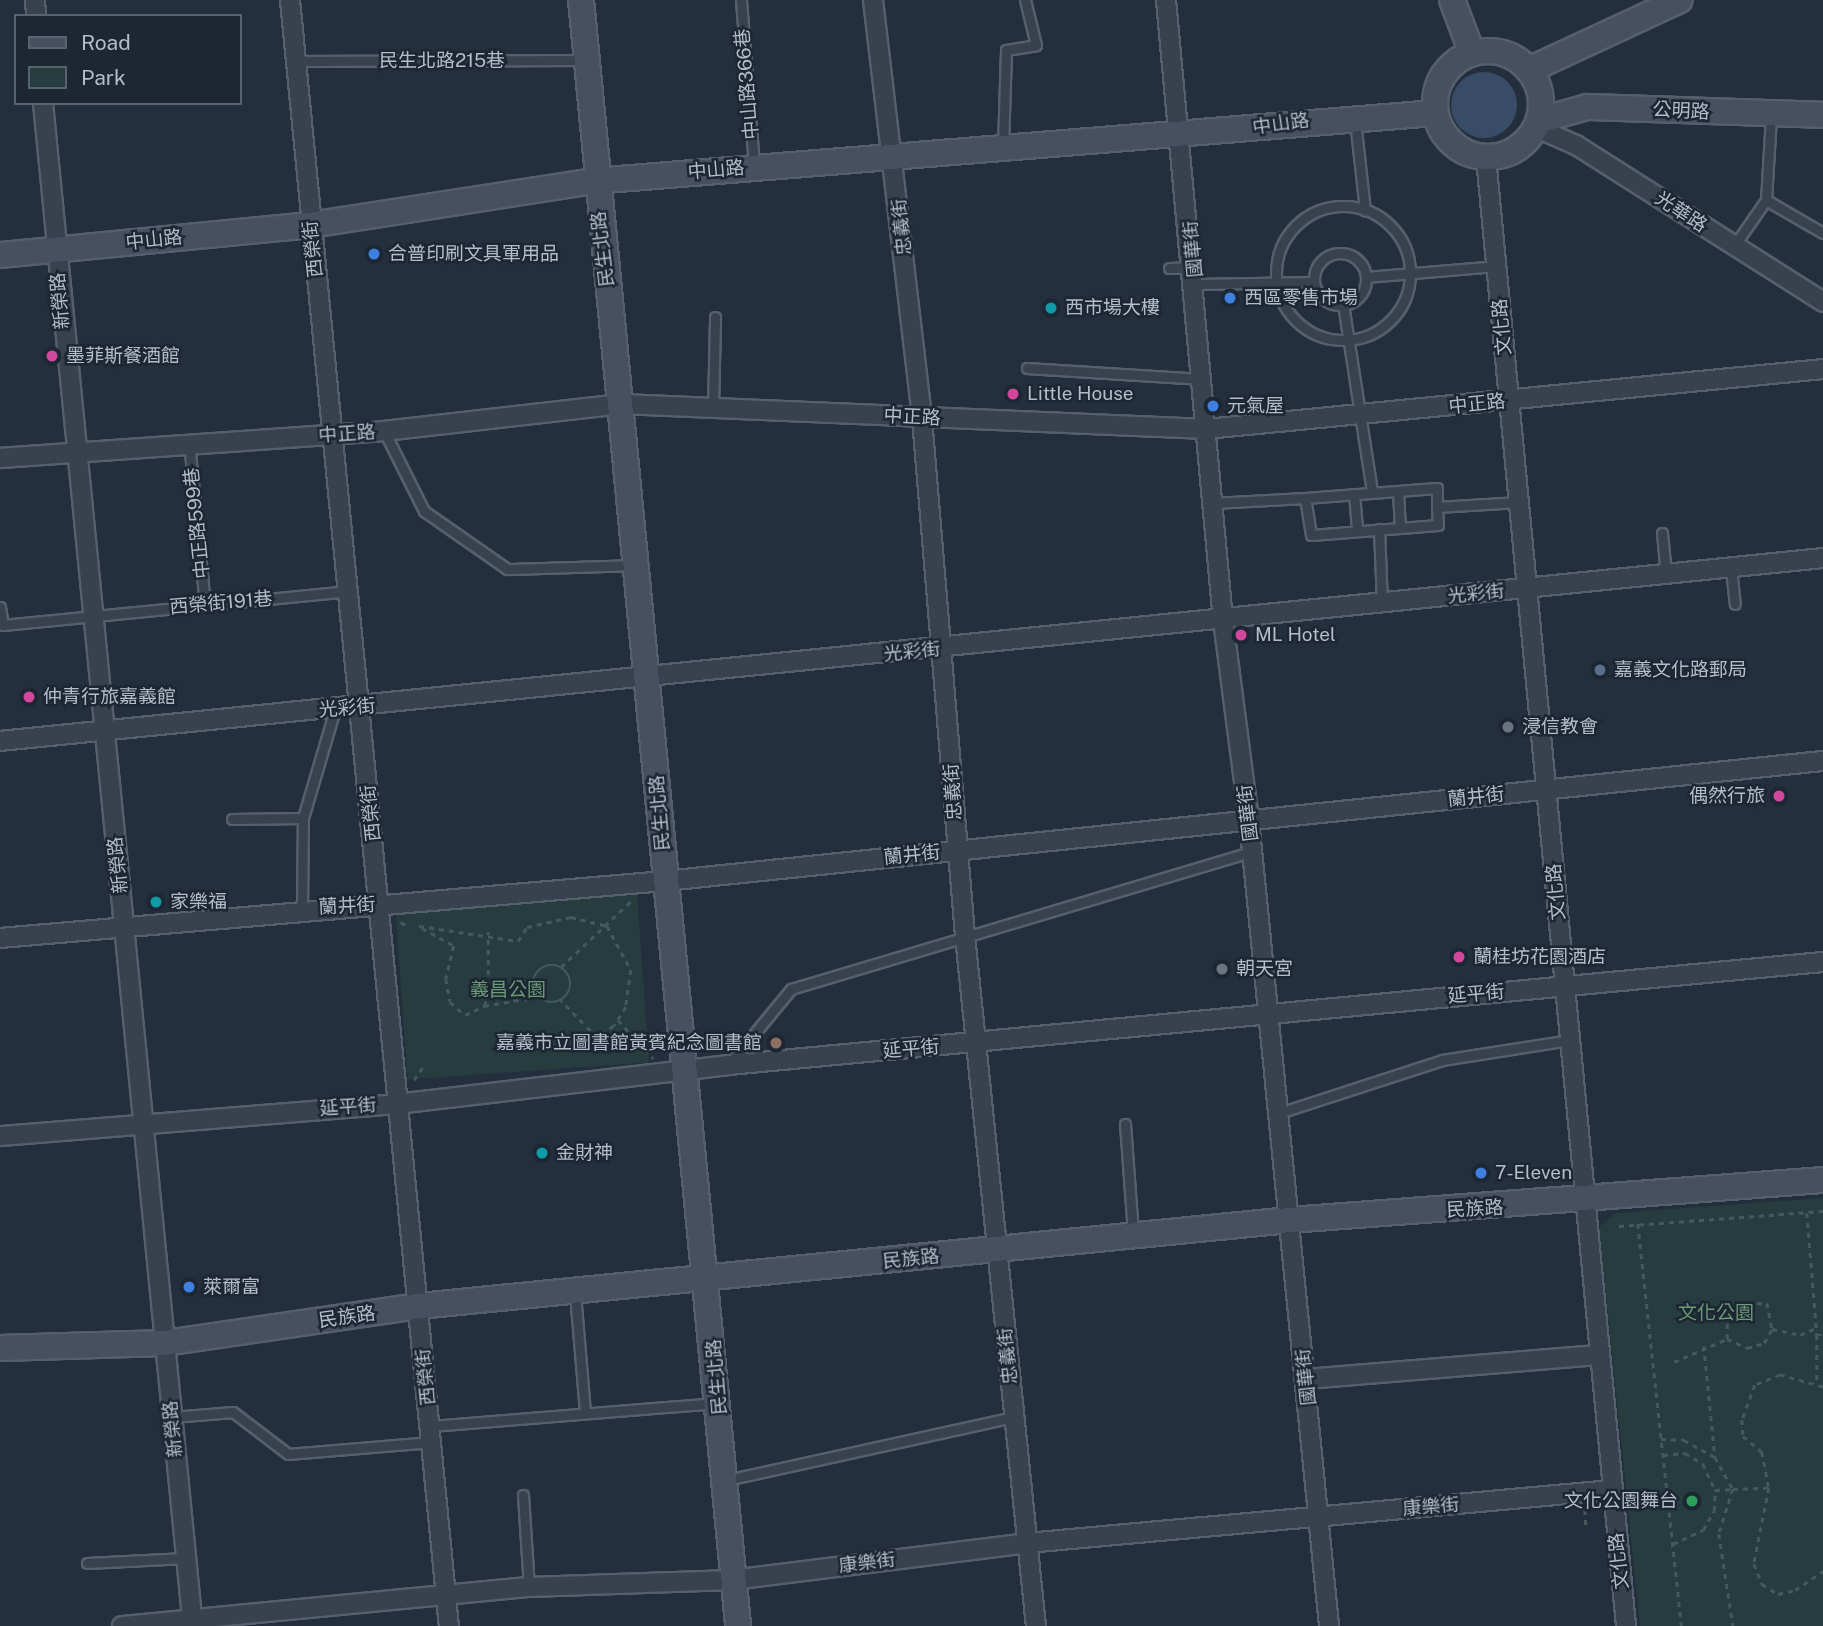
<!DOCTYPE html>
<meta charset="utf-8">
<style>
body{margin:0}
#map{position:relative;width:1823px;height:1626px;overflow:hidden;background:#242f3e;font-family:"Public Sans","Noto Sans TC",sans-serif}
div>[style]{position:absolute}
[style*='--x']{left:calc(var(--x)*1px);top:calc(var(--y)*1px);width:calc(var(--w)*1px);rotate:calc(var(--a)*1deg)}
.green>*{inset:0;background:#263c3f;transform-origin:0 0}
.water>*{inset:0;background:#394c67}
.round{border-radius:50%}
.path>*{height:2.5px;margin-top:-1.25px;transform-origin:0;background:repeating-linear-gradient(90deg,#44595c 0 5px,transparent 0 10px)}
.path>.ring{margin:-1.25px;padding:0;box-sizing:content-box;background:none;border:2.5px solid #44595c;border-radius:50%}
.roads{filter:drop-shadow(2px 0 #565f6c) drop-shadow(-2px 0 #565f6c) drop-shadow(0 2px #565f6c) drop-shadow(0 -2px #565f6c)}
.lane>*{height:9px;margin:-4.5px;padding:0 4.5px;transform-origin:4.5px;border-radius:4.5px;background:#38414e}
.lane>.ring{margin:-4.5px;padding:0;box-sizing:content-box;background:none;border:9px solid #38414e;border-radius:50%}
.street>*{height:18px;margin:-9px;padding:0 9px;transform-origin:9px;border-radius:9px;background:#38414e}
.secondary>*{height:24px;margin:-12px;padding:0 12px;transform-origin:12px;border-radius:12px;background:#465061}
.secondary>.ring{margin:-12px;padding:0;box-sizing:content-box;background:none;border:24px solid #465061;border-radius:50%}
.dots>*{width:19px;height:19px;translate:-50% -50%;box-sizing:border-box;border:4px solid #1d2633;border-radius:50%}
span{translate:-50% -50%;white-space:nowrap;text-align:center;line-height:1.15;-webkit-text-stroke:5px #1d2633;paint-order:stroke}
.street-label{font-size:19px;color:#b4bcc9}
.poi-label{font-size:19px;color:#b4bcc9}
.left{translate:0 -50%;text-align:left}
.right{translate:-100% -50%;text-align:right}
.park-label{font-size:19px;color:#6b9a76}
.legend{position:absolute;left:14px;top:14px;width:228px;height:91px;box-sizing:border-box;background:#1d2633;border:2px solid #59626f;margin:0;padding:9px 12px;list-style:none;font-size:21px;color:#b4bcc9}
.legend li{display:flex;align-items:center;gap:14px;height:35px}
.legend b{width:35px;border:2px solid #59626f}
</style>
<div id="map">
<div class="green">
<div style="left:637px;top:892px;width:171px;height:242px;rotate:86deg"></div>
<div style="clip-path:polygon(1823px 1198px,1823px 1626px,1640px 1626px,1599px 1227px,1616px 1213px)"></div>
</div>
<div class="water">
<div class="round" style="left:1451px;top:72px;width:66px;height:66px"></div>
</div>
<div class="path">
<div style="--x:401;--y:922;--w:9;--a:36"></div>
<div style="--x:419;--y:926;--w:100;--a:8.6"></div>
<div style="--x:518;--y:941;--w:17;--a:-57"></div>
<div style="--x:527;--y:927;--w:45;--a:-12.8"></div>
<div style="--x:571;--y:917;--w:37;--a:14"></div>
<div style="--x:607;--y:926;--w:50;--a:61.4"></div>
<div style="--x:631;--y:970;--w:37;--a:98"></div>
<div style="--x:626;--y:1007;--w:22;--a:122"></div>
<div style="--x:614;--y:1026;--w:21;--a:145"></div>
<div style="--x:597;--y:1038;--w:52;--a:-134.2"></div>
<div style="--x:422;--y:928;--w:37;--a:29"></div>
<div style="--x:454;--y:946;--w:34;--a:104"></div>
<div style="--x:446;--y:979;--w:23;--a:80"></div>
<div style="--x:450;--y:1002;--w:20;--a:41"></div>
<div style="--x:465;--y:1015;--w:21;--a:-25"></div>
<div style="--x:484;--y:1006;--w:12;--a:-70"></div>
<div style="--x:488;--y:995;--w:63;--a:-90"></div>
<div class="ring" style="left:533px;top:965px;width:35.5px;height:35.5px"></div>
<div style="--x:561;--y:967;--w:98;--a:-43.3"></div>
<div style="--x:484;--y:1006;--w:53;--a:-9.8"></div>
<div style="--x:618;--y:1020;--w:52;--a:47.4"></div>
<div style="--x:414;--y:1080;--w:18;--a:-56"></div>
<div style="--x:1807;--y:1213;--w:122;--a:85.3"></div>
<div style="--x:1817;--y:1335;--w:6;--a:0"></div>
<div style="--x:1638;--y:1224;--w:404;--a:83.8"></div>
<div style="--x:1619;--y:1226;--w:205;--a:-4.2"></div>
<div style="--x:1817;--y:1335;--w:48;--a:90"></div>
<div style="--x:1727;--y:1339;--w:35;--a:-90"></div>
<div style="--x:1727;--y:1304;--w:40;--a:-1.4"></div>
<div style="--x:1767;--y:1303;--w:26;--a:79"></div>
<div style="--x:1704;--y:1346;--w:112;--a:84.3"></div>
<div style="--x:1715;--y:1457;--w:37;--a:61"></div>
<div style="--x:1733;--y:1489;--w:36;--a:-2"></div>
<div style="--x:1674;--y:1362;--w:58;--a:-23.5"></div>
<div style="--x:1727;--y:1339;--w:22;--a:24"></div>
<div style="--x:1747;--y:1348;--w:18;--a:-16"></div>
<div style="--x:1764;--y:1343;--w:16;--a:-60"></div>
<div style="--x:1772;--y:1329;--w:29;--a:12"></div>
<div style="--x:1800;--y:1335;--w:20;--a:-24"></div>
<div style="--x:1823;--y:1387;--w:45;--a:-164.4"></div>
<div style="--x:1780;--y:1375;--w:27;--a:158"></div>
<div style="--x:1755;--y:1385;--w:37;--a:110"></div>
<div style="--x:1742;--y:1420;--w:16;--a:86"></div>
<div style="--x:1743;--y:1436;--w:25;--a:40"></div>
<div style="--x:1762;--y:1452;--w:37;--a:79"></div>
<div style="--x:1769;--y:1488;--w:77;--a:101.2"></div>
<div style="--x:1754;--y:1564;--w:22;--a:68"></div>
<div style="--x:1762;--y:1584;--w:19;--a:32"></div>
<div style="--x:1778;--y:1594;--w:17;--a:-13"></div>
<div style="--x:1795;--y:1590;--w:34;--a:-34"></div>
<div style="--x:1661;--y:1439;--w:23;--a:2"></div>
<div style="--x:1684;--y:1440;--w:35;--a:29"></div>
<div style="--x:1663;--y:1455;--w:22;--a:-5"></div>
<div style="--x:1685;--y:1453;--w:21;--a:31"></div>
<div style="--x:1703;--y:1464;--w:29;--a:65"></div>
<div style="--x:1715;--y:1490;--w:18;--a:-3"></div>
<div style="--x:1733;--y:1489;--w:47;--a:107.3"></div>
<div style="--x:1719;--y:1534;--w:93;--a:81.3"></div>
<div style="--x:1585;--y:1510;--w:16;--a:86"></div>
<div style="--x:1673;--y:1544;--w:33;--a:-25"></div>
<div style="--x:1703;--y:1530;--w:22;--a:-60"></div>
<div style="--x:1714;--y:1511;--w:21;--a:-87"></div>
</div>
<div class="roads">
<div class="lane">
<div style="--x:741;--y:0;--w:166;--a:85.5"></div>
<div style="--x:296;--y:61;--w:289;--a:-0.2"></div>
<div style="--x:1355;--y:120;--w:91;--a:83.7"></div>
<div style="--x:1003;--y:146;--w:96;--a:-88.2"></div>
<div style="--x:1006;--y:50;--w:30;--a:-9"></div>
<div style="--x:1036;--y:45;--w:46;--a:-103.7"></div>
<div style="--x:1766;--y:200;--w:66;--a:30.1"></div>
<div class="ring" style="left:1276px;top:206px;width:125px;height:125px"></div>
<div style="--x:1734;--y:246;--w:56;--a:-55.2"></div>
<div style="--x:1766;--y:200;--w:85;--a:-86.6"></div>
<div class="ring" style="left:1314px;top:253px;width:43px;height:43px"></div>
<div style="--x:1169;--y:268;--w:23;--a:-2"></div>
<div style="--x:1366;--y:277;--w:130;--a:-4.8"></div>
<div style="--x:1196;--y:284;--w:118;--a:-1"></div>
<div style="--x:1343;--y:304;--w:190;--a:81.2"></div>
<div style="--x:1027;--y:368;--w:175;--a:3.6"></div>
<div style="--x:713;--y:408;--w:91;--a:-88.7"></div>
<div style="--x:384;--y:431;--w:89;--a:63.4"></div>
<div style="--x:424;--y:511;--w:101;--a:34.9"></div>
<div style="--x:507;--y:569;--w:126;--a:-1.8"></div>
<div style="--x:189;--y:442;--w:163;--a:84.4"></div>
<div style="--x:1398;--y:491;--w:37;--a:87"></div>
<div style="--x:1354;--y:494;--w:36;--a:85"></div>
<div style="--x:1213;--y:503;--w:92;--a:-3.1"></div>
<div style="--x:1437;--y:507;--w:18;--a:87"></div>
<div style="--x:1438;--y:525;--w:127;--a:175.5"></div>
<div style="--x:1311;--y:535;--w:37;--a:-99"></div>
<div style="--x:1305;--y:498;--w:132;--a:-4.3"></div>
<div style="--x:1437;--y:488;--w:19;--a:90"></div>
<div style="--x:1437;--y:507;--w:82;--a:-3.5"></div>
<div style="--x:1379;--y:529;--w:74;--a:87.7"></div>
<div style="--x:1662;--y:533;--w:41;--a:84.4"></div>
<div style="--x:1731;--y:568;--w:36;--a:84"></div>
<div style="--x:0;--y:607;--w:18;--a:81"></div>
<div style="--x:3;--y:625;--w:348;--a:-5.6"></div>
<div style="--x:232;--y:819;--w:71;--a:-0.8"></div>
<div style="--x:302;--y:908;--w:90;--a:-89.4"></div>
<div style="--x:303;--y:818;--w:114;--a:-73.6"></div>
<div style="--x:731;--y:1062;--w:94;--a:-50.6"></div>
<div style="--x:791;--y:989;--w:481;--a:-16.6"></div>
<div style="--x:1279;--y:1113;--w:171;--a:-18"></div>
<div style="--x:1442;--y:1060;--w:130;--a:-8.9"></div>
<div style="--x:1125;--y:1124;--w:110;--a:85.8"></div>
<div style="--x:575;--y:1293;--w:120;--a:85.2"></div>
<div style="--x:172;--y:1417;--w:61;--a:-4.7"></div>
<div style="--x:233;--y:1412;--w:69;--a:37.4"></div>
<div style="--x:288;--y:1454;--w:144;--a:-4.8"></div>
<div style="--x:431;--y:1426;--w:285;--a:-4.6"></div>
<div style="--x:727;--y:1480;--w:294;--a:-12.4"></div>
<div style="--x:523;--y:1495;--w:92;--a:86.3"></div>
<div style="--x:87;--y:1563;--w:99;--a:-2.9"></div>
</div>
<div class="street">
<div style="--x:35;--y:0;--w:16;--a:86"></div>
<div style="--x:290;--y:0;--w:1634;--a:84.42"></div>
<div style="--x:873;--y:0;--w:421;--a:83.3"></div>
<div style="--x:922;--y:418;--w:520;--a:85.25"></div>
<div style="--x:965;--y:936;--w:694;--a:84.13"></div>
<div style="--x:1166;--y:0;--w:623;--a:84.75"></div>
<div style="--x:1223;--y:620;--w:202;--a:82.6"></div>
<div style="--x:1249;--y:820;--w:810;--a:84.33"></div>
<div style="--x:43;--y:103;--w:1530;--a:84.38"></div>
<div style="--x:1537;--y:128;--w:43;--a:23.6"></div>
<div style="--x:1576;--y:145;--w:293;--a:32.4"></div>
<div style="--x:1486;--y:158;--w:1475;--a:84.55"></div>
<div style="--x:0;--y:458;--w:385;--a:-4"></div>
<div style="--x:384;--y:431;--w:239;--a:-6.5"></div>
<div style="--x:621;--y:404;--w:586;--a:2.45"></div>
<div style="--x:1206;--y:429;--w:620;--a:-5.55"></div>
<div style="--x:0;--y:741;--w:1832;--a:-5.73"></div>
<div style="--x:0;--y:938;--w:667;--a:-4.9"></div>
<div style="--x:665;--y:881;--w:1164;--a:-5.92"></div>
<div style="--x:0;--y:1136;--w:398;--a:-4.6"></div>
<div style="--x:397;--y:1104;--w:334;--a:-6.7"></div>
<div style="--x:729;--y:1065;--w:1099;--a:-5.38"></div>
<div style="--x:1306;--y:1379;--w:293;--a:-4.7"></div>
<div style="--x:122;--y:1626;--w:409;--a:-5.5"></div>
<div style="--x:529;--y:1587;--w:203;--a:-2"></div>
<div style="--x:732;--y:1580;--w:297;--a:-7.1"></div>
<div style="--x:1027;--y:1543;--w:587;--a:-5.18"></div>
</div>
<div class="secondary">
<div style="--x:581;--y:0;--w:1634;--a:84.48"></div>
<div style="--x:1452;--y:0;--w:57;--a:69.3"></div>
<div class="ring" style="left:1435px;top:51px;width:82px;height:82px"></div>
<div style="--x:1529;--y:70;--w:166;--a:-24.9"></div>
<div style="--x:1541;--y:120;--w:48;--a:-15.8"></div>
<div style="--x:1587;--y:107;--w:236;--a:1.9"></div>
<div style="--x:0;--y:255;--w:311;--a:-5.5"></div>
<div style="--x:310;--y:225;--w:287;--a:-8.8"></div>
<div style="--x:594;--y:181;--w:844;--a:-4.62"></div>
<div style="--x:0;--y:1348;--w:165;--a:-1.7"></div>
<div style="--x:165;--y:1343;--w:257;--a:-8.3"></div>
<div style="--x:419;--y:1306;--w:875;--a:-5.64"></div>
<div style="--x:1290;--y:1220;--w:534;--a:-4.29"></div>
</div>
</div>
<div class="dots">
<div style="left:374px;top:254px;background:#3f7fe0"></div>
<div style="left:1230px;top:298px;background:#3f7fe0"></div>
<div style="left:1051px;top:308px;background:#0f9aa8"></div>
<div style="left:52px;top:356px;background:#d1479c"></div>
<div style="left:1013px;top:394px;background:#d1479c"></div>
<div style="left:1213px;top:406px;background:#3f7fe0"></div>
<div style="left:1241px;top:635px;background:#d1479c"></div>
<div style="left:1600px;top:670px;background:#5c6f8a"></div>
<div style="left:29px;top:697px;background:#d1479c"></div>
<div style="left:1508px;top:727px;background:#6b7280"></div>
<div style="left:1779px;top:796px;background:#d1479c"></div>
<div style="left:156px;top:902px;background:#0f9aa8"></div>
<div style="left:1459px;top:957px;background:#d1479c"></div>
<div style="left:1222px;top:969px;background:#6b7280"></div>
<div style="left:776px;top:1043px;background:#8d6e63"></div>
<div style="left:542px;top:1153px;background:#0f9aa8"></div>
<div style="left:1481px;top:1173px;background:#3f7fe0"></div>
<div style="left:189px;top:1287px;background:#3f7fe0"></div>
<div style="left:1692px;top:1501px;background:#2e9e5b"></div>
</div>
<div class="street-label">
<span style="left:442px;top:61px">民生北路215巷</span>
<span style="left:747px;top:84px;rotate:-95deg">中山路366巷</span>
<span style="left:1681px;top:111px;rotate:3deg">公明路</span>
<span style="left:1281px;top:124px;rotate:-8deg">中山路</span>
<span style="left:716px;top:170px;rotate:-5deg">中山路</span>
<span style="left:1681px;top:212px;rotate:33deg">光華路</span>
<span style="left:902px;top:227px;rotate:-96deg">忠義街</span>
<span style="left:154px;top:240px;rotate:-6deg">中山路</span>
<span style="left:313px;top:249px;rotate:-96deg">西榮街</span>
<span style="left:603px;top:249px;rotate:-97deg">民生北路</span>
<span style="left:1193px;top:249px;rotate:-95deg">國華街</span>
<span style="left:60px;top:301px;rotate:-95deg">新榮路</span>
<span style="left:1502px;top:327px;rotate:-95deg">文化路</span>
<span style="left:1477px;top:404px;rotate:-6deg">中正路</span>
<span style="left:912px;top:417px;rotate:3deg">中正路</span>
<span style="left:347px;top:434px;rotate:-4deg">中正路</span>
<span style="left:197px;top:523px;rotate:-96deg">中正路599巷</span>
<span style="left:1476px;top:594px;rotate:-6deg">光彩街</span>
<span style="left:221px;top:603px;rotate:-5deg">西榮街191巷</span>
<span style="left:912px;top:652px;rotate:-6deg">光彩街</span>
<span style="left:347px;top:708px;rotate:-5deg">光彩街</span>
<span style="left:953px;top:792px;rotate:-94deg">忠義街</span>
<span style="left:1476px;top:797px;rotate:-6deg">蘭井街</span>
<span style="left:371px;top:813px;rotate:-96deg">西榮街</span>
<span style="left:660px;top:813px;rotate:-95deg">民生北路</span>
<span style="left:1248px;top:813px;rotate:-97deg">國華街</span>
<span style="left:912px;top:855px;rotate:-6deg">蘭井街</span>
<span style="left:118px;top:865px;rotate:-96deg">新榮路</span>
<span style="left:1556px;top:892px;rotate:-95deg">文化路</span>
<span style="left:347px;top:906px;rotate:-3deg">蘭井街</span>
<span style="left:1476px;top:994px;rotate:-5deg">延平街</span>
<span style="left:911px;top:1049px;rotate:-5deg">延平街</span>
<span style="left:348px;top:1107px;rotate:-4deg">延平街</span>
<span style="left:1475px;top:1209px;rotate:-3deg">民族路</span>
<span style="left:911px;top:1259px;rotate:-6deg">民族路</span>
<span style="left:347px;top:1317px;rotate:-8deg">民族路</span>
<span style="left:1008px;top:1356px;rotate:-96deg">忠義街</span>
<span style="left:426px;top:1377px;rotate:-96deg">西榮街</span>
<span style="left:717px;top:1377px;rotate:-95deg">民生北路</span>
<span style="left:1306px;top:1377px;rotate:-96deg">國華街</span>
<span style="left:173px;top:1429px;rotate:-96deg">新榮路</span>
<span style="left:1431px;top:1507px;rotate:-5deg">康樂街</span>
<span style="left:1619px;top:1561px;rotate:-96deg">文化路</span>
<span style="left:867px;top:1563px;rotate:-7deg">康樂街</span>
</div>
<div class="poi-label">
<span class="left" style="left:388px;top:254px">合普印刷文具軍用品</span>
<span class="left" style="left:1244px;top:298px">西區零售市場</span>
<span class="left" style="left:1065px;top:308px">西市場大樓</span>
<span class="left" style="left:66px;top:356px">墨菲斯餐酒館</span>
<span class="left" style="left:1027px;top:394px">Little House</span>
<span class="left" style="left:1227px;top:406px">元氣屋</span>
<span class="left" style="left:1255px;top:635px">ML Hotel</span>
<span class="left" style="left:1614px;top:670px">嘉義文化路郵局</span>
<span class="left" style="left:43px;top:697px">仲青行旅嘉義館</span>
<span class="left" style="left:1522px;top:727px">浸信教會</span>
<span class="right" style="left:1765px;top:796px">偶然行旅</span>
<span class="left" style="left:170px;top:902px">家樂福</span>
<span class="left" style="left:1473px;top:957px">蘭桂坊花園酒店</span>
<span class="left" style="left:1236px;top:969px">朝天宮</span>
<span class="right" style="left:762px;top:1043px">嘉義市立圖書館黃賓紀念圖書館</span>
<span class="left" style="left:556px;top:1153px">金財神</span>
<span class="left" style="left:1495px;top:1173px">7-Eleven</span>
<span class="left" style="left:203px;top:1287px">萊爾富</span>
<span class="right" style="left:1678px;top:1501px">文化公園舞台</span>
</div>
<div class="park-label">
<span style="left:508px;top:990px">義昌公園</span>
<span style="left:1716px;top:1313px">文化公園</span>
</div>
<ul class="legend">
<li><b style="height:9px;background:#465061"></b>Road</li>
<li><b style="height:19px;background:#263c3f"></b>Park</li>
</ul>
</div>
